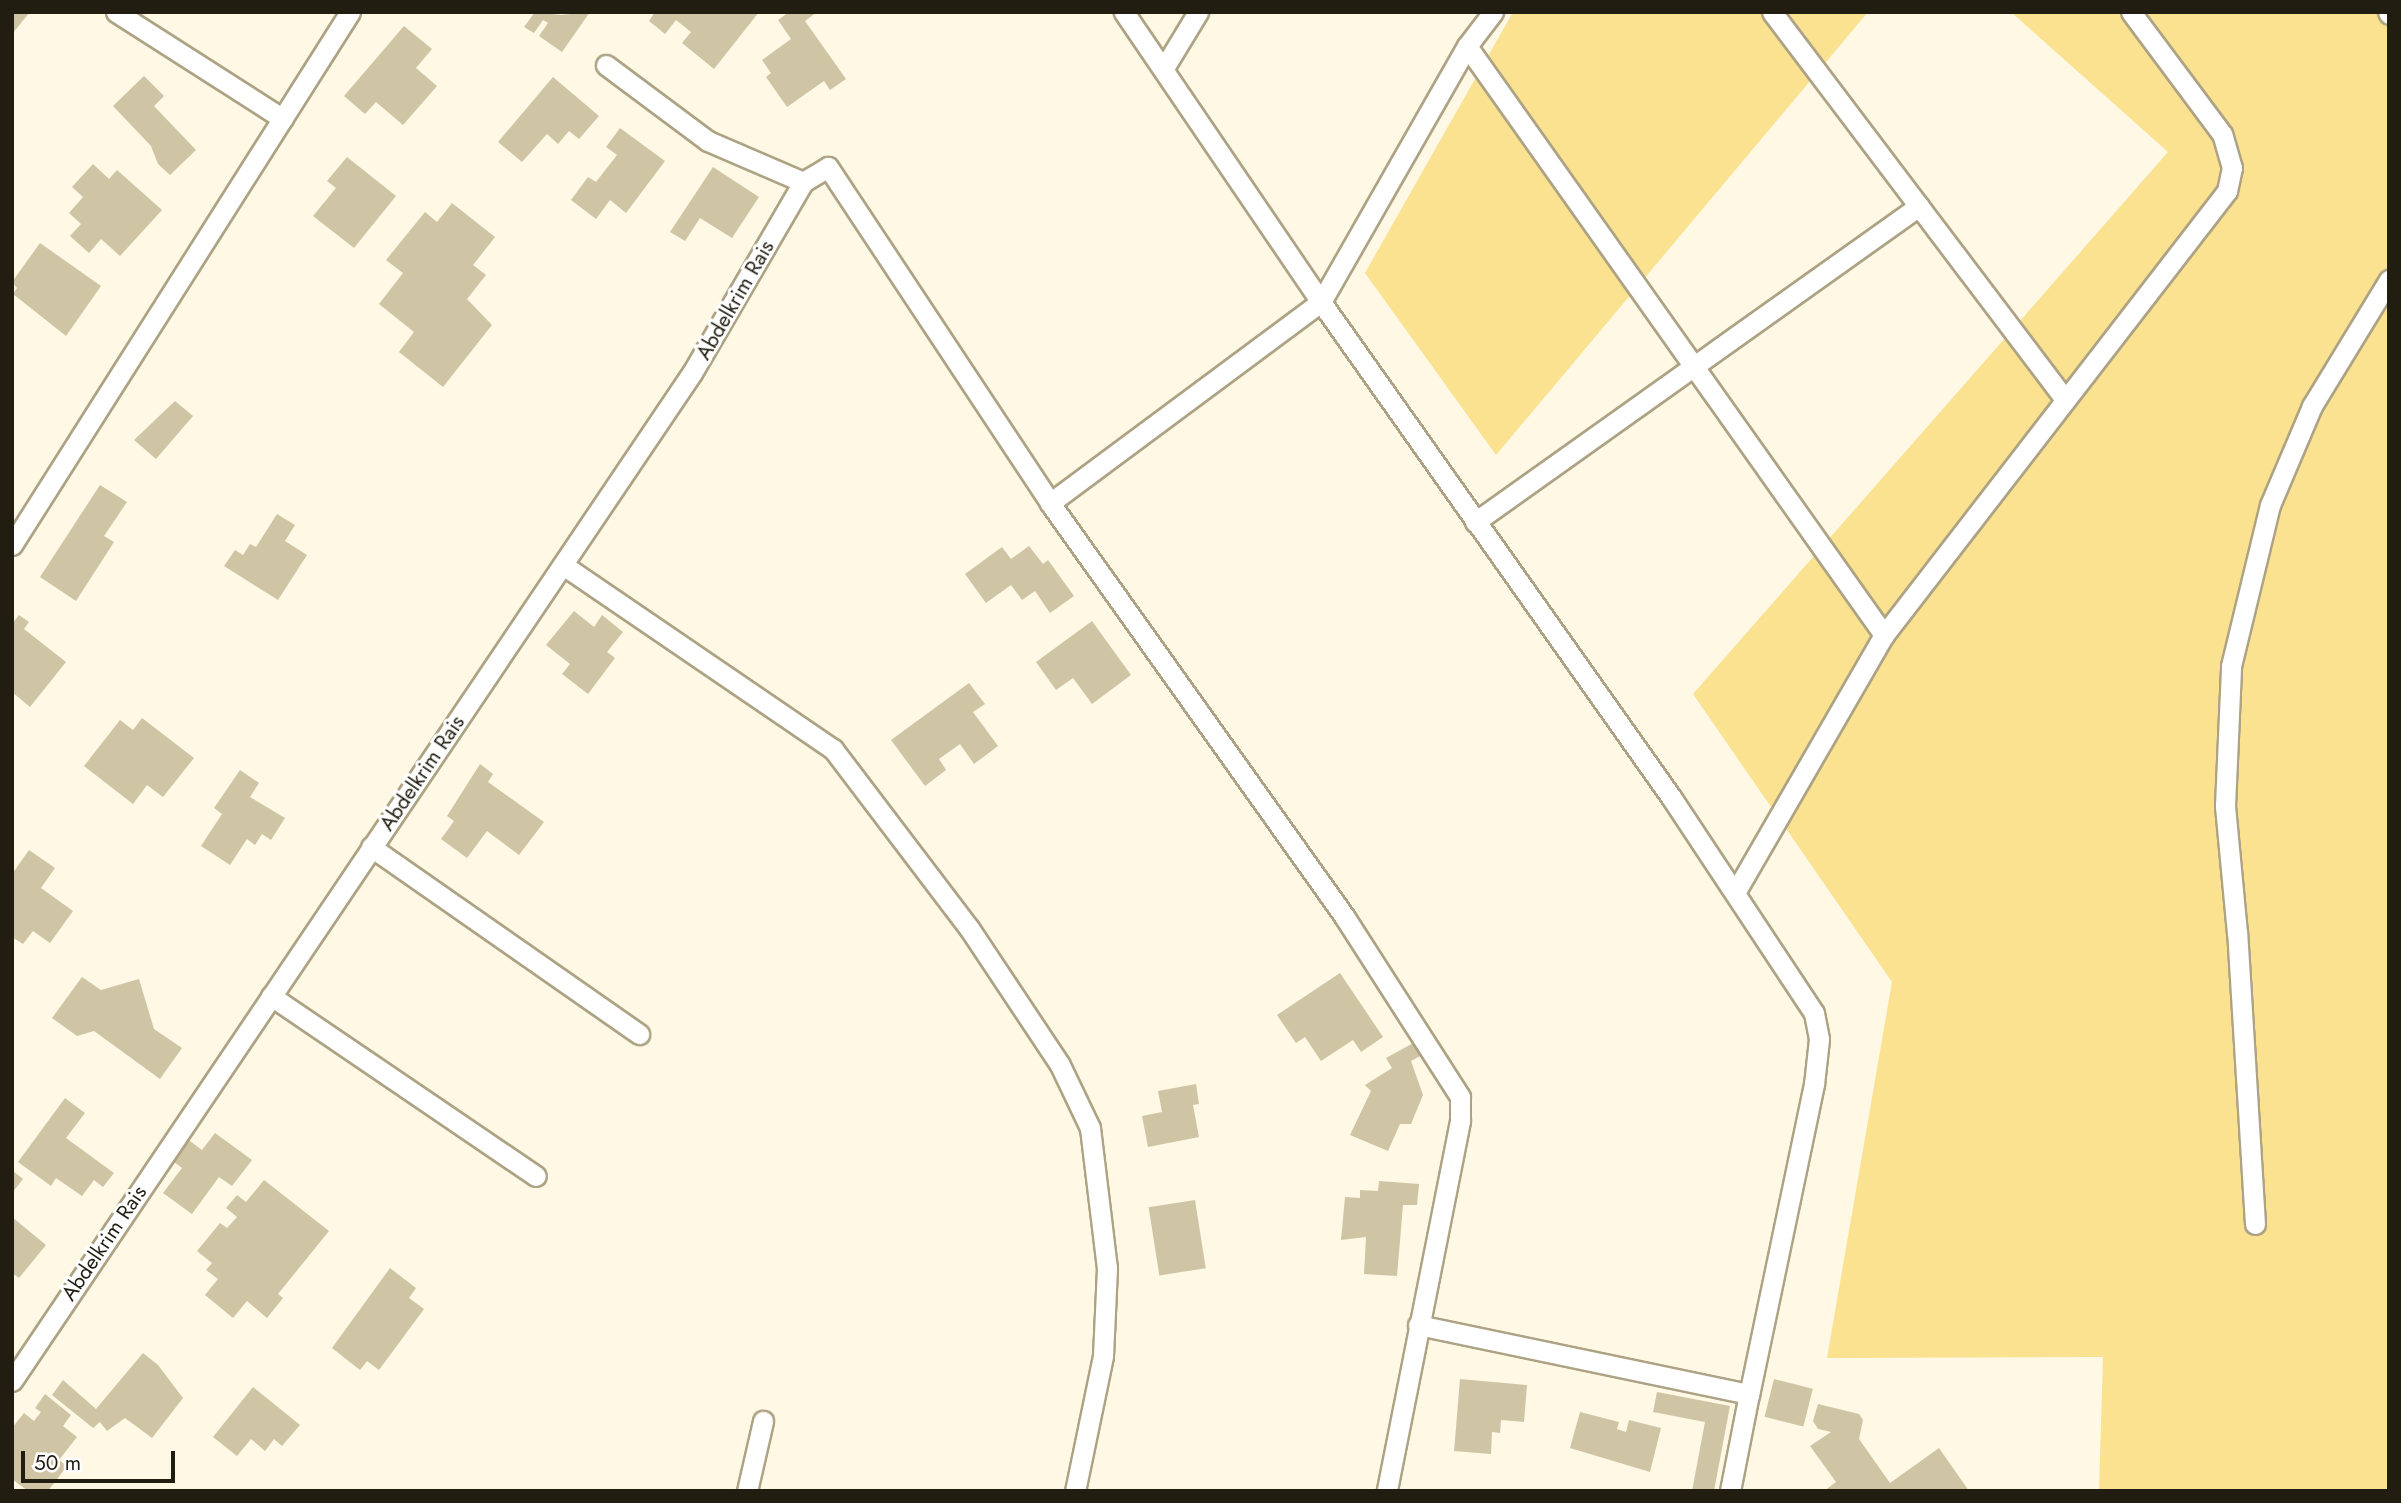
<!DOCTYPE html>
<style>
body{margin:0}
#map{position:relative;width:2401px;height:1503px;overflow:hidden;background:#fef8e4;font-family:Jost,sans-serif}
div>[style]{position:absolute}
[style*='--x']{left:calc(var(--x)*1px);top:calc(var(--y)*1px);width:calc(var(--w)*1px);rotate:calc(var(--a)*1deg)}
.green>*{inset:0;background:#fae291}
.building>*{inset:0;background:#cfc5a5;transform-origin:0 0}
.roads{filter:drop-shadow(2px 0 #ada384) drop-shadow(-2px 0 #ada384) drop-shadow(0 2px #ada384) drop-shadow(0 -2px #ada384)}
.street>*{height:19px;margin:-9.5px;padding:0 9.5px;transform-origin:9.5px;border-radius:9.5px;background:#fff}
span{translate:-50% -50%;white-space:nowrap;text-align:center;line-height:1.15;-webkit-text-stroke:6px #fff;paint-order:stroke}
.street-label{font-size:21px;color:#211d11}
.frame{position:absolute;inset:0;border:14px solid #211d11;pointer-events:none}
.scale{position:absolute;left:21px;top:1451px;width:154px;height:32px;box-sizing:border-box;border:4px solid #211d11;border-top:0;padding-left:9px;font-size:21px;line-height:24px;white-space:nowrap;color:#211d11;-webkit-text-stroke:5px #fff;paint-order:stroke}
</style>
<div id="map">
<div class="green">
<div style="clip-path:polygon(1513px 12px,1868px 12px,1496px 455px,1365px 273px)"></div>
<div style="clip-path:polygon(2011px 12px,2389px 12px,2389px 1491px,2099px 1491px,2103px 1357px,1827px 1358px,1892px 982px,1693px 694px,2168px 152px)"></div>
</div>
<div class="building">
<div style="clip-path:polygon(12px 12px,30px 12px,12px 34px)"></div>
<div style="clip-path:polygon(535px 12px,561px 15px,590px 12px,562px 52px,539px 36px,548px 23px,543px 20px,534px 33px,524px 27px)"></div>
<div style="clip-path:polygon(655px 12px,759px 12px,714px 69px,682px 43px,691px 32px,676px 20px,665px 34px,649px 21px)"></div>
<div style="clip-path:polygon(789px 12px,817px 12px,805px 21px,846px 79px,830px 90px,824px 81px,787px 107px,766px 77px,771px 73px,762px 60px,791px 39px,778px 20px)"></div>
<div style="clip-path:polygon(404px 26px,432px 49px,416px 68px,437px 86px,403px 125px,376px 102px,365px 114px,344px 96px)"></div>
<div style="clip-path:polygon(144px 76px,164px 96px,154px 106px,196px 150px,170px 175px,158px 164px,151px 146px,113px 106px)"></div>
<div style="clip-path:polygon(553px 77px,599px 116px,579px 139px,569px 131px,558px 144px,547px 134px,522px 162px,498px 142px)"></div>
<div style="clip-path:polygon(620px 128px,665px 161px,626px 213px,610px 200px,596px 219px,571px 200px,588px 177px,596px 182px,617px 155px,606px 147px)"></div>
<div style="clip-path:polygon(347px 157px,396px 196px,354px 248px,313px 216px,336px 188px,327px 181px)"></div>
<div style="clip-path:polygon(93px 164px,109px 179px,117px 170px,162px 210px,120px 256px,101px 239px,89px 253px,70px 236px,81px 224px,69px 213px,83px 197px,72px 187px)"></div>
<div style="clip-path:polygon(713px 167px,759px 197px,732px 238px,700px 218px,685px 241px,670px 232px)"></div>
<div style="clip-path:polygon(452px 203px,495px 237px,473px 265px,486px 275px,467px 299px,492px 325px,443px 387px,399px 352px,414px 332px,379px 304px,403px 273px,386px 260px,425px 212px,437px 222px)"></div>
<div style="clip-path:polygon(40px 243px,101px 286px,66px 336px,13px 294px,17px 288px,12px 282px)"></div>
<div style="clip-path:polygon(175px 401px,193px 416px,156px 459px,134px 440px)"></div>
<div style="clip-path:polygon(100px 485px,127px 502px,104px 536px,114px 542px,76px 601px,40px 577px)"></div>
<div style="clip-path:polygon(277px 514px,295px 525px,285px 541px,307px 555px,278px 600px,224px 566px,235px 550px,243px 555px,250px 544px,256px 547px)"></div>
<div style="clip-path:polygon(1029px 546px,1043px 564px,1048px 560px,1074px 596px,1050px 613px,1035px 591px,1022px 600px,1011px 585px,986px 603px,965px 574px,1002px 547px,1011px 559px)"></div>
<div style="clip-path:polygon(574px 611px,594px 627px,602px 615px,623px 632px,607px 652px,615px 658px,588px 694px,562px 674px,570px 664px,546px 645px)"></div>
<div style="clip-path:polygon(19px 615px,29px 622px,24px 629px,66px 662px,30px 707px,12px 692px,12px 624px)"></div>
<div style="clip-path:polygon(1092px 621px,1131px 675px,1092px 704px,1073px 678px,1056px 690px,1036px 662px)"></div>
<div style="clip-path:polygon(969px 683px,985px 704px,973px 712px,998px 746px,974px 764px,960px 744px,939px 759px,946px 770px,925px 786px,891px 740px)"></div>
<div style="clip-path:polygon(142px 718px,194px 758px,163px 797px,147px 785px,133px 804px,84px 766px,120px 720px,133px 730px)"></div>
<div style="clip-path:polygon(480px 764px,493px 774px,488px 782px,544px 822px,519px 855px,487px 831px,467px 858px,441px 839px,454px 821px,447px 816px)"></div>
<div style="clip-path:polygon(240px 770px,259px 783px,250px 797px,285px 818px,271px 840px,262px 834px,255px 845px,247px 839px,230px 865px,201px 846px,222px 814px,214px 808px)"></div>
<div style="clip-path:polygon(29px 850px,55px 868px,41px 888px,73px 911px,50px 943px,33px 931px,23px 944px,12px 937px,12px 874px)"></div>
<div style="clip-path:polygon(1340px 973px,1383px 1037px,1361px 1052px,1353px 1040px,1321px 1061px,1305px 1037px,1296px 1043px,1277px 1015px)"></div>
<div style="clip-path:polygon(82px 977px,101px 990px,139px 979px,154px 1029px,182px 1048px,160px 1079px,94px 1031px,77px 1036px,52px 1018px)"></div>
<div style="clip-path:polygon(1415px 1042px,1422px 1055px,1411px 1061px,1423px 1095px,1411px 1124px,1400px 1124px,1388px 1151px,1350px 1135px,1371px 1091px,1365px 1085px,1392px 1068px,1386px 1058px)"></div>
<div style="clip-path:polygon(1196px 1084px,1199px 1104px,1193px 1105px,1199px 1137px,1148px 1147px,1142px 1116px,1162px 1112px,1158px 1091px)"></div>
<div style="clip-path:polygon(65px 1098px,85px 1113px,66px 1138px,114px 1173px,103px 1187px,94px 1180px,82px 1196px,56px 1178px,51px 1186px,18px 1162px)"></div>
<div style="clip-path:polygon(215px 1133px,252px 1160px,232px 1186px,219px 1177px,192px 1214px,163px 1193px,182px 1168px,170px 1159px,186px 1138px,202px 1150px)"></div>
<div style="clip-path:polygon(12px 1170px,23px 1179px,12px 1193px)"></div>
<div style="clip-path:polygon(264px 1180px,329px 1231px,278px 1294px,283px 1298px,267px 1318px,247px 1301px,233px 1318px,205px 1295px,218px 1279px,206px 1270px,212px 1263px,197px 1251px,220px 1223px,227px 1228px,237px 1217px,226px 1208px,237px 1195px,246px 1202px)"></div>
<div style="clip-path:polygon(1379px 1181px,1419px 1184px,1417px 1205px,1403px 1205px,1397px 1276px,1364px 1274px,1366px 1237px,1341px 1240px,1345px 1197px,1360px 1198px,1360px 1190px,1378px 1191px)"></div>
<div style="left:1195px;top:1200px;width:69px;height:47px;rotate:81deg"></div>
<div style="clip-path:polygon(12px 1217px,46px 1245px,19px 1278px,12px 1273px)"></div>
<div style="clip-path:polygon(390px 1268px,416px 1288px,409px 1298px,424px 1309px,379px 1370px,367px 1361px,360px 1370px,332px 1348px)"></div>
<div style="clip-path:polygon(143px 1353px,158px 1365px,183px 1398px,152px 1438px,125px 1418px,107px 1431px,100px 1422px,93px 1428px,52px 1395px,63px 1380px,96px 1409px)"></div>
<div style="clip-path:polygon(1460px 1379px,1527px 1385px,1524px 1422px,1501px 1420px,1500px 1433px,1492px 1432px,1491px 1454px,1454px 1451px)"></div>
<div style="left:1774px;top:1379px;width:40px;height:39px;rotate:14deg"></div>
<div style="clip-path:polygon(253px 1387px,300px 1425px,282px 1446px,274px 1439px,265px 1451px,251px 1439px,237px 1456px,213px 1437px)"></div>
<div style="clip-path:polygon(1657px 1392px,1730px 1406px,1714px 1491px,1692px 1491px,1705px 1422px,1653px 1412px)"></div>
<div style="clip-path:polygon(45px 1394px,71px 1415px,63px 1426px,77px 1437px,59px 1460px,67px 1466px,48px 1491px,28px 1491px,12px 1479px,12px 1428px,24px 1413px,34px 1421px,41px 1412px,35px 1408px)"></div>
<div style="clip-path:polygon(1818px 1404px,1859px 1414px,1863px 1420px,1859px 1439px,1890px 1483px,1939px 1448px,1969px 1491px,1824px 1491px,1836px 1482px,1810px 1446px,1831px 1432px,1818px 1429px,1813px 1421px)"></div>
<div style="clip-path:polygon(1580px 1412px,1619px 1422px,1617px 1429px,1626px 1432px,1629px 1420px,1661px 1428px,1650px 1472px,1570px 1448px)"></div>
</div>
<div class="roads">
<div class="street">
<div style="--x:116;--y:12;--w:198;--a:32.6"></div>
<div style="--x:1493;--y:12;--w:43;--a:127.4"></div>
<div style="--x:1467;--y:46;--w:295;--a:119.7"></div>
<div style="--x:1321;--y:302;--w:606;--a:54.74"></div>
<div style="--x:1671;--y:797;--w:259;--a:56.5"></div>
<div style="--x:1814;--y:1013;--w:26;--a:79"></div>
<div style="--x:1819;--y:1039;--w:45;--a:96.3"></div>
<div style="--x:1814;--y:1084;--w:317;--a:101.8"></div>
<div style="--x:1772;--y:12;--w:486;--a:52.9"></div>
<div style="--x:2388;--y:12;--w:2;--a:63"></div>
<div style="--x:1467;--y:46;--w:722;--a:54.7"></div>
<div style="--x:606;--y:65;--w:127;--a:36.7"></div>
<div style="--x:708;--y:141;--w:103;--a:23.3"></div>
<div style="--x:1164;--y:68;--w:66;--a:-58.7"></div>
<div style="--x:1050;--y:503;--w:337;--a:-36.6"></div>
<div style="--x:1321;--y:302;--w:351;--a:-124.2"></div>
<div style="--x:1475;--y:522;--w:545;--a:-35.44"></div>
<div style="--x:12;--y:545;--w:631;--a:-57.62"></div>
<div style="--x:563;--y:565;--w:327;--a:34.3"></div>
<div style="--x:833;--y:749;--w:225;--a:52.8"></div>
<div style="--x:969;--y:928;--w:164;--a:56.4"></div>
<div style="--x:1060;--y:1065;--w:70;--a:64.5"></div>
<div style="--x:1090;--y:1128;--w:141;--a:83.1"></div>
<div style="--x:1107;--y:1268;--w:88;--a:92.6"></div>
<div style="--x:1103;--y:1356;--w:138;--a:101.7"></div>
<div style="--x:371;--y:847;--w:327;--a:34.9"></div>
<div style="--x:1736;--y:891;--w:296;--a:-60"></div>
<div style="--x:1884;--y:635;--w:561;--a:-52.31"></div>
<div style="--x:2227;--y:191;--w:24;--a:-78"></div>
<div style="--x:2232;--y:168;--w:35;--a:-106"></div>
<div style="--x:2222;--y:134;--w:152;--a:-126.7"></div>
<div style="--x:271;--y:996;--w:320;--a:34.2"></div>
<div style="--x:2255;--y:1224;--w:292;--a:-93.5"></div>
<div style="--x:2237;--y:933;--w:128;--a:-95.4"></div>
<div style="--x:2225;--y:806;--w:140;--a:-87.5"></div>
<div style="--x:2231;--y:666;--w:166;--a:-76.4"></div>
<div style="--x:2270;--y:505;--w:108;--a:-67"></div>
<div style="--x:2312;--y:406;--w:148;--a:-58.6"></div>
<div style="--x:1418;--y:1325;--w:338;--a:11.8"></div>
<div style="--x:1749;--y:1394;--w:99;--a:101.1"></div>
<div style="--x:12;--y:1381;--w:1216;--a:-56"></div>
<div style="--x:692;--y:373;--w:221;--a:-59.8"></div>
<div style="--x:803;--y:182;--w:29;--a:-31"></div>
<div style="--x:828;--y:167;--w:403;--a:56.5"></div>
<div style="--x:1050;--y:503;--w:507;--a:54.55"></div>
<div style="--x:1344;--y:916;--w:215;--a:57.3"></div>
<div style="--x:1460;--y:1097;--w:24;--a:90"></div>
<div style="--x:1460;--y:1121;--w:377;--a:101.2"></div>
<div style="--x:747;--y:1491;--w:72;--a:-77.1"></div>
</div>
</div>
<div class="street-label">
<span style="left:735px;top:300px;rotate:-60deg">Abdelkrim Rais</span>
<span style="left:422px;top:773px;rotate:-56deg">Abdelkrim Rais</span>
<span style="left:104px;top:1243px;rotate:-56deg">Abdelkrim Rais</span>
</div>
<div class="frame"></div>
<div class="scale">50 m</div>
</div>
